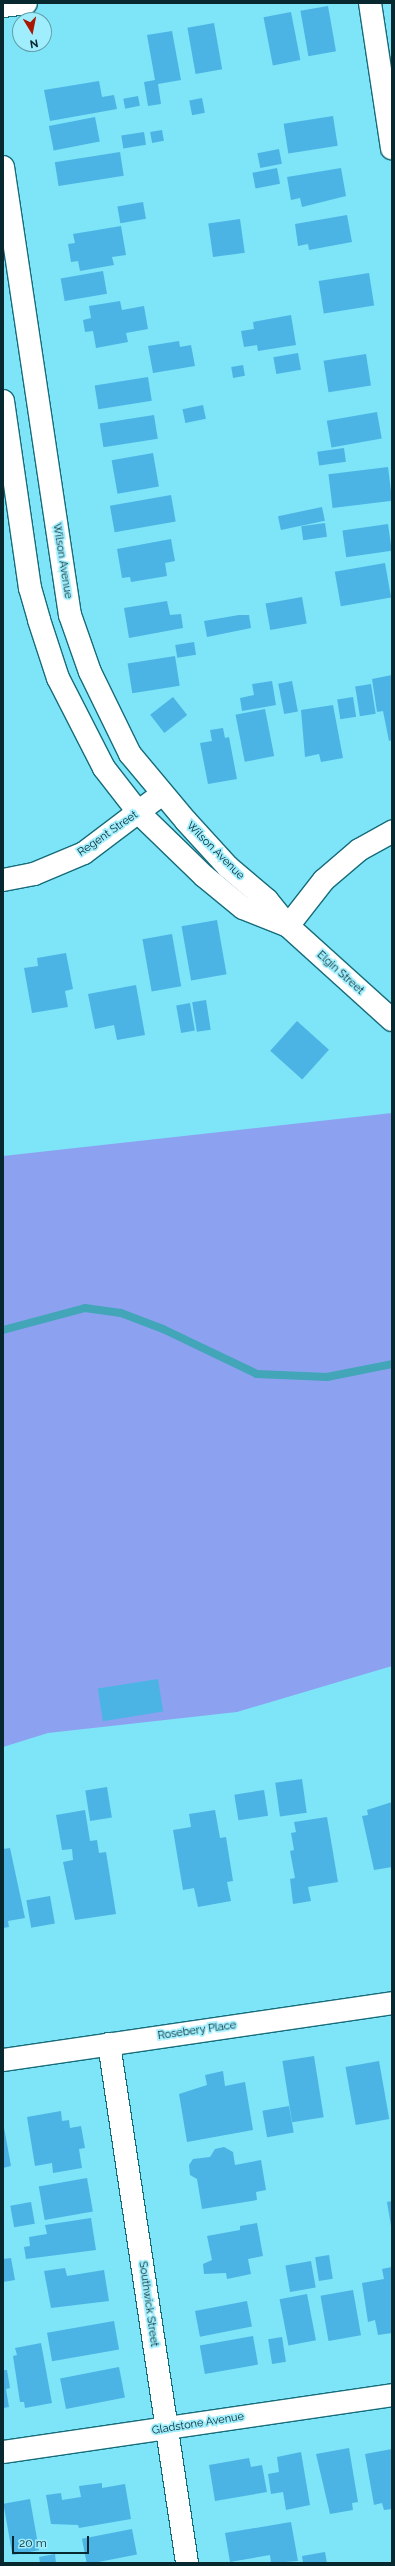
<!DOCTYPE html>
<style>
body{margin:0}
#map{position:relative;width:395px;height:2566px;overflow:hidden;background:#7ee4f7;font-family:Raleway,sans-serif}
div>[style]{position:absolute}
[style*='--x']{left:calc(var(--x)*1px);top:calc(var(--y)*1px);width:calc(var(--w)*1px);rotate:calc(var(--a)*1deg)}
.green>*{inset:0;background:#8ca2f1}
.stream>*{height:8px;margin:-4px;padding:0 4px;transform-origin:4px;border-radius:4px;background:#42a5b8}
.building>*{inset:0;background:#4bb4e5;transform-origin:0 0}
.roads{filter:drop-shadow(1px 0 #176c7a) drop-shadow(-1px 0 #176c7a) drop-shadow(0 1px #176c7a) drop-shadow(0 -1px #176c7a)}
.minor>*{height:22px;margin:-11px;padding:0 11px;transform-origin:11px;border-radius:11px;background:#fff}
.tertiary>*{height:22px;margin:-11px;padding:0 11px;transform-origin:11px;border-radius:11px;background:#fff}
span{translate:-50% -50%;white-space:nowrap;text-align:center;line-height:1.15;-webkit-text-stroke:3.5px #a0eefd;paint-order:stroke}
.street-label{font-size:11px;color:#06282e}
.frame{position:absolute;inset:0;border:4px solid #06282e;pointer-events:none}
.north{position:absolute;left:12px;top:12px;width:40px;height:40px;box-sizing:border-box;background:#a0eefd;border:1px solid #629faa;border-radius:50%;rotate:170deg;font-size:11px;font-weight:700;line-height:16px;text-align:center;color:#06282e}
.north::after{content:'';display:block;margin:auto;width:14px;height:18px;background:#a81700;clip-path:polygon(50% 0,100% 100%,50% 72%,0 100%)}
.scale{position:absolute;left:12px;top:2536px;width:77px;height:18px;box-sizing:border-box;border:2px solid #06282e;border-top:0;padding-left:5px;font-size:12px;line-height:14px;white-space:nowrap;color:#06282e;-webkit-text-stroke:3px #a0eefd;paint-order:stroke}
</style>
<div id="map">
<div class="green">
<div style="clip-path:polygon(392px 1113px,392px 1666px,237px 1712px,48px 1733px,3px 1747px,3px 1156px)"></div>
</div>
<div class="stream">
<div style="--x:3;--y:1330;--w:85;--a:-15"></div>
<div style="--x:85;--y:1308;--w:36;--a:8"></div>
<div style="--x:121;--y:1313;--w:45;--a:20.9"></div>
<div style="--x:163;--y:1329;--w:104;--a:25.6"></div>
<div style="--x:257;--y:1374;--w:70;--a:2.5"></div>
<div style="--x:327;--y:1377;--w:66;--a:-11.3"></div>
</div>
<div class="building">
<div style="left:328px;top:6px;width:46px;height:28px;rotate:80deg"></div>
<div style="left:291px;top:12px;width:49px;height:28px;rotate:79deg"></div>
<div style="left:214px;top:23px;width:47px;height:27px;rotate:80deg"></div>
<div style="clip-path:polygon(172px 31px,181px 80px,158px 84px,161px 104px,148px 106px,144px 82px,155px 80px,147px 35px)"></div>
<div style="clip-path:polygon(99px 81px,102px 97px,114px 95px,117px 109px,50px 121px,44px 90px)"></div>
<div style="left:138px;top:96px;width:10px;height:15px;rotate:79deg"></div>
<div style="left:202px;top:98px;width:15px;height:13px;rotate:79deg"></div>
<div style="left:333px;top:116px;width:30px;height:50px;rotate:81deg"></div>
<div style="left:95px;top:117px;width:25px;height:47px;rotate:79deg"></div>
<div style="left:162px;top:130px;width:11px;height:12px;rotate:80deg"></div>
<div style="left:144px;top:132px;width:13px;height:23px;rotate:81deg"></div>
<div style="left:279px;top:149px;width:15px;height:22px;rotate:79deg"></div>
<div style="left:120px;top:152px;width:24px;height:66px;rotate:81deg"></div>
<div style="left:277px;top:168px;width:16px;height:25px;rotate:79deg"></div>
<div style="clip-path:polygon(341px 168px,346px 196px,302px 207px,300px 198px,291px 200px,287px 177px)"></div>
<div style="left:143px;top:202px;width:17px;height:26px;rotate:80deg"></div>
<div style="clip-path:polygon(347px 215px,352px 242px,309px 250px,308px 244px,298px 246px,295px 224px)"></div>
<div style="left:240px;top:219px;width:34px;height:32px;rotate:82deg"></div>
<div style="clip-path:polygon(121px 226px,126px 255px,112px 257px,114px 265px,80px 271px,78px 261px,71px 262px,68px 244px,75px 243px,73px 234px)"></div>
<div style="left:103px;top:271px;width:23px;height:43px;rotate:80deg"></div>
<div style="left:369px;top:273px;width:33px;height:51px;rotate:81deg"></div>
<div style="clip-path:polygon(120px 301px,122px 310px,144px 306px,148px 329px,126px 333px,128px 342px,96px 348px,93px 331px,85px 332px,83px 320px,91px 318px,89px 306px)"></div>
<div style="clip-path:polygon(291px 315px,296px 345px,258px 351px,257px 345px,244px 347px,241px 331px,254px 329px,253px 322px)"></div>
<div style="clip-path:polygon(179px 341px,180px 347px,191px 345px,195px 366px,153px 373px,148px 346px)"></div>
<div style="left:298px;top:353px;width:17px;height:25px;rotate:80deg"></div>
<div style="left:366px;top:354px;width:32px;height:43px;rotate:81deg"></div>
<div style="left:243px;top:365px;width:11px;height:12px;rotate:80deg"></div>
<div style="left:148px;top:377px;width:24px;height:54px;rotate:81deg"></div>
<div style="left:203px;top:405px;width:14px;height:21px;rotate:78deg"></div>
<div style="left:377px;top:412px;width:27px;height:51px;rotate:80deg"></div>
<div style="left:154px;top:415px;width:24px;height:55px;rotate:81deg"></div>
<div style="left:344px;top:448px;width:14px;height:27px;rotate:82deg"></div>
<div style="left:153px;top:453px;width:34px;height:42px;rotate:80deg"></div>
<div style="left:388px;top:467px;width:34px;height:60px;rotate:83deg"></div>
<div style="left:171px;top:495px;width:27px;height:62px;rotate:80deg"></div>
<div style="left:322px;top:507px;width:14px;height:45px;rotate:78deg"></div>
<div style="left:325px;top:523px;width:14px;height:24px;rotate:82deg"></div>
<div style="left:388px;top:524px;width:27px;height:46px;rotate:82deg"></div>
<div style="clip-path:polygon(171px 539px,175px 561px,165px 563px,167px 576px,131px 582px,130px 577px,122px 578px,117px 549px)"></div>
<div style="left:385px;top:563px;width:35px;height:51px;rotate:80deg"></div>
<div style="left:302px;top:597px;width:27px;height:37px;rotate:80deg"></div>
<div style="clip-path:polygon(167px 601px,170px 615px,181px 614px,183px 628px,129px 638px,124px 608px)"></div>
<div style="clip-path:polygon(239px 615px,249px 615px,251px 628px,207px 637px,204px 621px)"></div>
<div style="left:194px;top:642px;width:13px;height:19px;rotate:81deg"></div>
<div style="left:175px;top:656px;width:30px;height:48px;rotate:81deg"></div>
<div style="clip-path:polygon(392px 675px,392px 740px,389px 741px,383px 711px,377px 712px,372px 679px)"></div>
<div style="clip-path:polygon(272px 681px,276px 705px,242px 711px,240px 698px,254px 695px,252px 684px)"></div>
<div style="left:292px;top:681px;width:31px;height:14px;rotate:79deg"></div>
<div style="left:371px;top:684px;width:30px;height:16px;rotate:81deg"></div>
<div style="left:173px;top:697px;width:23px;height:29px;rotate:52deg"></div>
<div style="left:353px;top:697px;width:20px;height:16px;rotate:81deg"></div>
<div style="clip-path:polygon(333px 705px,343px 758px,321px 762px,319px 754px,305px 757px,301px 710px)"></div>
<div style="left:265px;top:709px;width:48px;height:30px;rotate:79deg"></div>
<div style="clip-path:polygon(223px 728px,225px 738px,229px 737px,237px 779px,208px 784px,200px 743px,212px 741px,210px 730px)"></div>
<div style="left:217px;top:920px;width:55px;height:36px;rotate:80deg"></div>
<div style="left:172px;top:934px;width:53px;height:30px;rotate:80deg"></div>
<div style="clip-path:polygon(66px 953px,73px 989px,65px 991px,68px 1007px,32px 1013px,24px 968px,38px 966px,37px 958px)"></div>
<div style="clip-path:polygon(136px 985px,145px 1035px,117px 1040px,114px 1025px,95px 1029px,88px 994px)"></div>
<div style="left:206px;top:1000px;width:30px;height:14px;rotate:81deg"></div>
<div style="left:190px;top:1003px;width:28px;height:14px;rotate:80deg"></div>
<div style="left:297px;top:1021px;width:43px;height:40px;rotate:42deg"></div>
<div style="left:158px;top:1679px;width:33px;height:61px;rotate:81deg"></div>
<div style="left:302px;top:1779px;width:34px;height:27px;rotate:82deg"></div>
<div style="left:107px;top:1787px;width:31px;height:22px;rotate:81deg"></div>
<div style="left:264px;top:1790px;width:26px;height:30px;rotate:81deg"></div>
<div style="clip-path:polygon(392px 1802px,392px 1867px,374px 1870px,362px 1816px,368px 1815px,367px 1810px)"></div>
<div style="clip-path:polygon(85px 1810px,90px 1841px,97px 1840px,99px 1853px,106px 1852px,116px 1914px,75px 1920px,63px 1862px,73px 1860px,72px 1849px,62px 1850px,56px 1815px)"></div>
<div style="clip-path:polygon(215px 1810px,220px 1838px,226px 1837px,233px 1881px,227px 1882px,231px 1901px,198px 1907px,194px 1888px,183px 1890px,173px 1830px,191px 1827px,189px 1814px)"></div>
<div style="clip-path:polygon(327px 1817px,338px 1882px,308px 1887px,311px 1901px,293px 1904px,290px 1879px,295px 1878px,290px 1851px,294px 1850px,291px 1833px,296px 1832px,294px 1822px)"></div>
<div style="clip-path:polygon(10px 1848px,25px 1918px,8px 1921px,9px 1927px,3px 1928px,3px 1849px)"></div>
<div style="left:50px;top:1896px;width:28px;height:24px;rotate:80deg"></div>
<div style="left:314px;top:2056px;width:62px;height:32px;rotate:81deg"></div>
<div style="left:379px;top:2061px;width:59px;height:34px;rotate:80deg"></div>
<div style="clip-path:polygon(223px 2071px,225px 2086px,245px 2082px,253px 2130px,187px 2142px,179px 2094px,207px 2085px,205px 2075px)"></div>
<div style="left:289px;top:2106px;width:27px;height:27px;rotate:80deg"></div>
<div style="clip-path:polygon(61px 2111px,62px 2121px,69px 2120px,70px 2128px,81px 2126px,85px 2148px,79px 2149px,82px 2168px,53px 2173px,52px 2163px,35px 2166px,27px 2117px)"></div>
<div style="clip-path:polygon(3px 2122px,11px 2166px,3px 2168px)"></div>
<div style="clip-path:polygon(224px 2147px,233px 2152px,235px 2165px,261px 2160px,266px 2190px,256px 2192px,257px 2200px,202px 2209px,197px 2179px,190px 2175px,189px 2165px,193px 2159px,210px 2157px,215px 2149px)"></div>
<div style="left:87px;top:2178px;width:34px;height:49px;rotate:80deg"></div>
<div style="clip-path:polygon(392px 2201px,392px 2226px,391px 2226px,387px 2202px)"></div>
<div style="left:31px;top:2202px;width:22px;height:21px;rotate:80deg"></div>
<div style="clip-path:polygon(91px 2218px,96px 2250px,26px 2259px,24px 2247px,30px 2246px,29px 2237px,47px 2234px,45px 2225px)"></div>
<div style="clip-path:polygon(257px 2223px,263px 2256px,248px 2259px,251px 2274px,227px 2279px,226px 2273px,204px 2274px,203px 2264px,212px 2260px,207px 2236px,240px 2230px,240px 2226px)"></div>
<div style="left:329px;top:2255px;width:24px;height:14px;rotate:81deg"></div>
<div style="clip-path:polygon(11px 2258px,15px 2280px,3px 2282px,3px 2259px)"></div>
<div style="left:311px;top:2261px;width:27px;height:26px;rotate:80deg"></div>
<div style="clip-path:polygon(392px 2267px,392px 2333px,378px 2335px,375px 2320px,368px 2322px,362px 2283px,384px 2279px,382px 2269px)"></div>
<div style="clip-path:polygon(65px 2268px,67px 2276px,104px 2270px,109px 2301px,51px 2308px,44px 2271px)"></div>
<div style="left:353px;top:2290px;width:46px;height:33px;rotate:80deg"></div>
<div style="left:307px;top:2294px;width:47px;height:28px;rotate:79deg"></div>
<div style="left:247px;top:2301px;width:26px;height:53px;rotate:79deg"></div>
<div style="left:114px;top:2321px;width:29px;height:68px;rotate:80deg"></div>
<div style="left:253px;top:2336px;width:29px;height:54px;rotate:80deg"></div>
<div style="left:282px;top:2337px;width:25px;height:14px;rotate:81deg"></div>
<div style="clip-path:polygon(41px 2343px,52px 2403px,25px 2408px,24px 2402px,20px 2402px,13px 2356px,17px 2355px,15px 2348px)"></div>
<div style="left:119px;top:2367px;width:31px;height:60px;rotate:79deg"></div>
<div style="clip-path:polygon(3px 2370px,7px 2370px,10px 2388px,6px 2389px,9px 2407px,3px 2408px)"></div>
<div style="clip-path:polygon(349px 2448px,358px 2502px,352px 2503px,353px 2510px,330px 2514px,316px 2454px)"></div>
<div style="clip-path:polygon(392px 2449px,392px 2509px,384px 2510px,382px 2503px,374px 2505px,365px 2454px)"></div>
<div style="clip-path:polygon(301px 2452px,310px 2505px,286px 2510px,283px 2492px,271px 2494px,268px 2474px,279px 2472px,277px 2457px)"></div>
<div style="clip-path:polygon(249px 2458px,251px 2467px,262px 2465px,267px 2492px,215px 2501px,209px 2465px)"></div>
<div style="clip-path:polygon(102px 2483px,102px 2488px,125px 2484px,131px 2519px,79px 2528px,78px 2525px,51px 2524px,46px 2495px,61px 2493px,62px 2500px,81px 2497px,79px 2486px)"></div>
<div style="left:30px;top:2499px;width:52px;height:27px;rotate:80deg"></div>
<div style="clip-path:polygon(291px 2522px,298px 2561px,271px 2563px,270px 2555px,230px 2562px,225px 2533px)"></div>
<div style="left:132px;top:2529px;width:26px;height:51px;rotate:79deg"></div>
<div style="clip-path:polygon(325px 2552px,327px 2563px,303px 2563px,302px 2556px)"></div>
<div style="clip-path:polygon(55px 2554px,56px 2563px,40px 2563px,39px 2557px)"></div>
</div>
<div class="roads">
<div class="minor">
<div style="--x:370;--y:3;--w:147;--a:81.4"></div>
<div style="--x:3;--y:6;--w:23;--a:-7"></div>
<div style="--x:3;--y:880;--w:32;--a:-11"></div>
<div style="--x:34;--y:874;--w:54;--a:-22.8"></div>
<div style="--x:84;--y:853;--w:98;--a:-37.1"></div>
<div style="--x:288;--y:926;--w:58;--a:-52"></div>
<div style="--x:324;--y:880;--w:46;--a:-40.6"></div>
<div style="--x:359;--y:850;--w:38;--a:-29"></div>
<div style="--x:109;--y:2044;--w:525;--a:81.45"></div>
<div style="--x:3;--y:2060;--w:393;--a:-8.3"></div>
<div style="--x:3;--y:2452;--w:393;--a:-8.3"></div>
</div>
<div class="tertiary">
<div style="--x:3;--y:167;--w:453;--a:81.5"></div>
<div style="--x:70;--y:615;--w:60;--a:70.7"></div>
<div style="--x:90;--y:672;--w:91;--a:64"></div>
<div style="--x:130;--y:754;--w:87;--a:50.1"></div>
<div style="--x:186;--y:821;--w:62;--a:47.6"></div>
<div style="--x:228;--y:867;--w:51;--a:40.2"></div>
<div style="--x:267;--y:900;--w:33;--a:51"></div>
<div style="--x:288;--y:926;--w:140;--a:42.1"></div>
<div style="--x:3;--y:401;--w:189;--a:81.8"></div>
<div style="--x:30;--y:588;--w:33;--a:74"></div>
<div style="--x:39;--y:620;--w:61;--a:71.9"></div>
<div style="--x:58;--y:678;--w:101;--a:62.9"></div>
<div style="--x:104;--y:768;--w:57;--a:52.1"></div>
<div style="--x:139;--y:813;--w:91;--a:44.1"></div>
<div style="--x:204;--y:876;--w:50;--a:39.4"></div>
<div style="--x:243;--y:908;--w:46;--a:21.6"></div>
</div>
</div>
<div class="street-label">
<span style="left:62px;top:561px;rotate:81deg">Wilson Avenue</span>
<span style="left:108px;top:834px;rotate:-35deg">Regent Street</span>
<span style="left:215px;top:851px;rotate:45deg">Wilson Avenue</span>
<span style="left:340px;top:973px;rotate:42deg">Elgin Street</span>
<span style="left:197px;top:2031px;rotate:-8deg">Rosebery Place</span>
<span style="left:148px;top:2304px;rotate:82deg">Southwick Street</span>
<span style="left:198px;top:2424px;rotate:-9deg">Gladstone Avenue</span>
</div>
<div class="frame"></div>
<div class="north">N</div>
<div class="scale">20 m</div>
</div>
